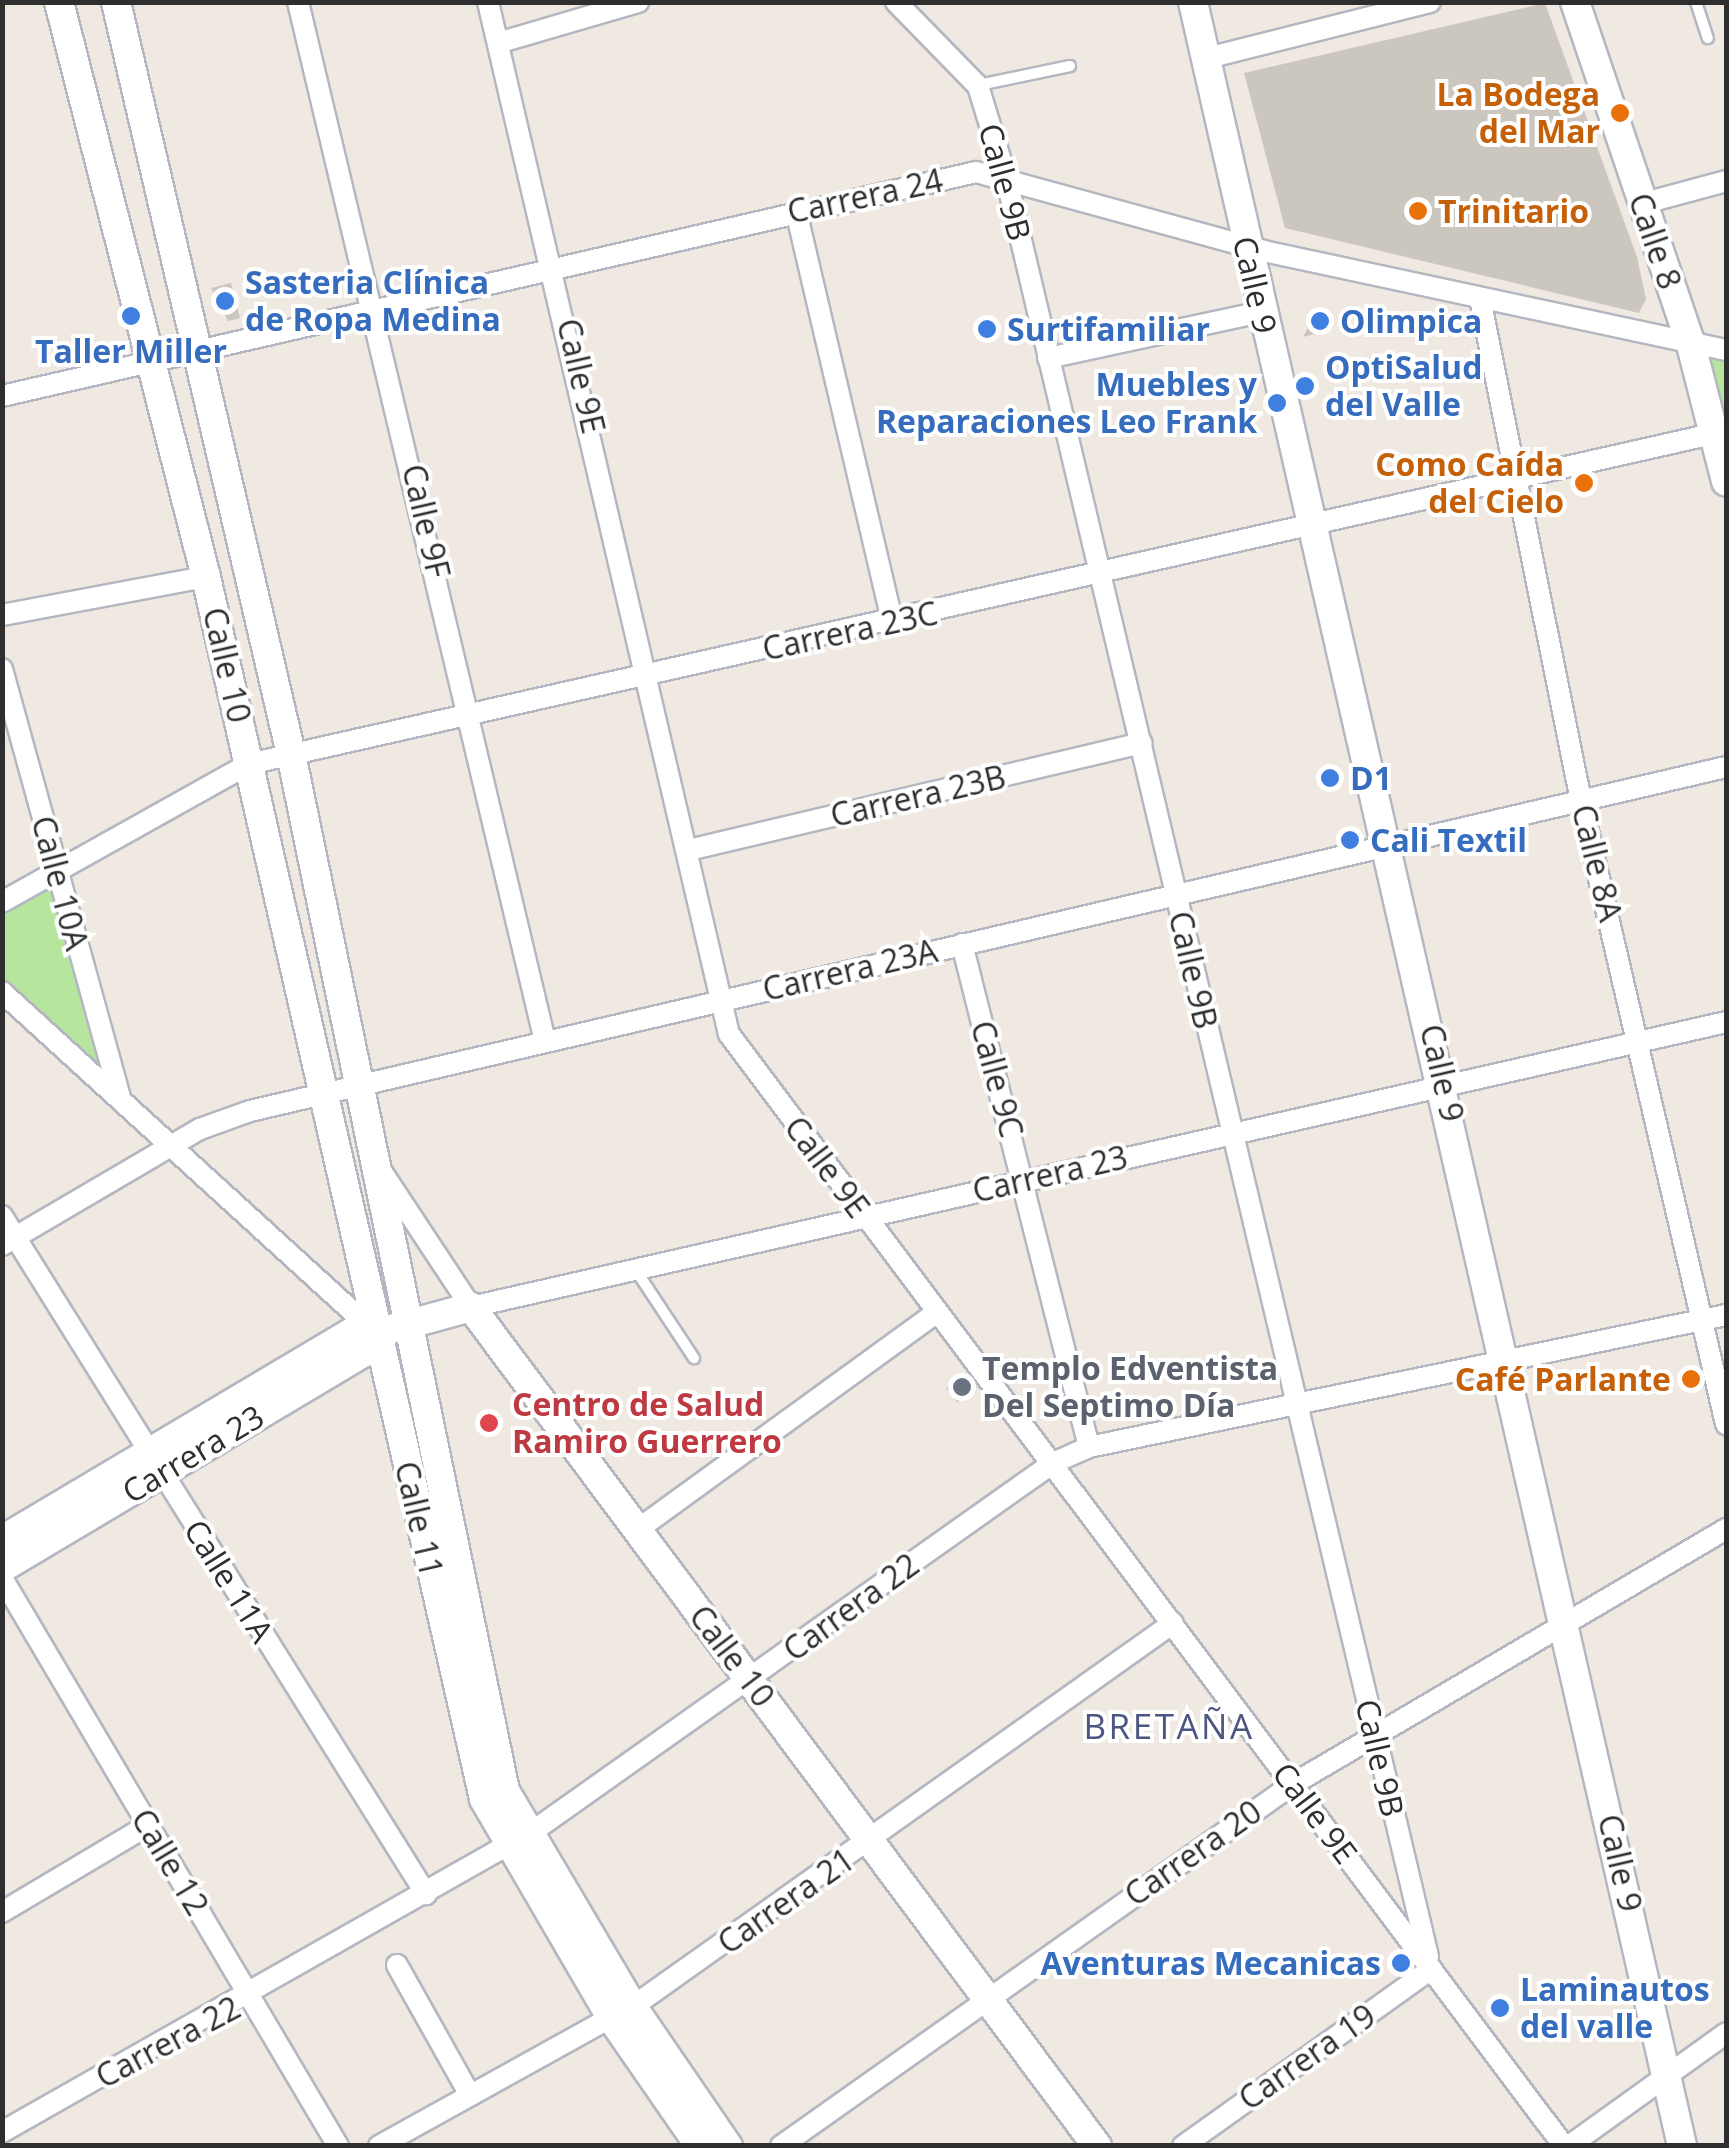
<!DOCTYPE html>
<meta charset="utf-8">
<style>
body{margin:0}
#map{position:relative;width:1729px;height:2148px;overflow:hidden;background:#efe9e1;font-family:"Open Sans",sans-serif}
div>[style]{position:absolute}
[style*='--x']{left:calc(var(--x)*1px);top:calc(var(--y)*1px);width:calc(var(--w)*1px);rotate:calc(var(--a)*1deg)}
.green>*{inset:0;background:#b6e59e}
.building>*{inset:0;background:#cbc7bf;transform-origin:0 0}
.roads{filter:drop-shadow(2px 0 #b4b7c1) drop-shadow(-2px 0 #b4b7c1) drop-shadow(0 2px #b4b7c1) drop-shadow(0 -2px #b4b7c1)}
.lane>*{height:10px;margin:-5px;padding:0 5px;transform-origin:5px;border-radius:5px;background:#fff}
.street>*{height:20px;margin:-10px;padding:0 10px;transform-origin:10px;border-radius:10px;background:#fff}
.secondary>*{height:28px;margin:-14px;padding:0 14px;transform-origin:14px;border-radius:14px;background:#fff}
.dots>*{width:28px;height:28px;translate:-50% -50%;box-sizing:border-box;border:5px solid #fff;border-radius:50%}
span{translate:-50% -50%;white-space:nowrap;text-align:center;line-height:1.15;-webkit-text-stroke:8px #fff;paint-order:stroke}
.food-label{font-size:32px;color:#c56008;font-weight:700}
.right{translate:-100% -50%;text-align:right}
.left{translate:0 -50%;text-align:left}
.street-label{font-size:32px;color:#2e2e2e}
.shop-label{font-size:32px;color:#366cbe;font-weight:700}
.worship-label{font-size:32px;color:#5b616d;font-weight:700}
.health-label{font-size:32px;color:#be3a42;font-weight:700}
.neighbourhood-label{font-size:35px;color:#4d5680;letter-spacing:2.5px}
.frame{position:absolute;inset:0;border:5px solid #2e2e2e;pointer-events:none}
</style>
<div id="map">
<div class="green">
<div style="clip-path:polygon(1690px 341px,1726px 350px,1726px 431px)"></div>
<div style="clip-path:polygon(56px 872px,120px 1096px,3px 993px,3px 902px)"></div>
</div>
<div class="building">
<div style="clip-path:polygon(1545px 3px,1637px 257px,1646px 299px,1639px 313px,1285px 228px,1244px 73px)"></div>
<div style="clip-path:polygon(231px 283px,240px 318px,228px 321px,211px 288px)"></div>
<div style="clip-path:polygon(1326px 313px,1330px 330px,1303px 337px,1314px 316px)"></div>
<div style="left:966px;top:1373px;width:18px;height:25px;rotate:52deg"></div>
</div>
<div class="roads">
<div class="lane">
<div style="--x:1696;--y:2;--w:38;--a:72"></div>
<div style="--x:979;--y:85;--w:93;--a:-11.8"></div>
<div style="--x:635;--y:1269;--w:107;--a:56.5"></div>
</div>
<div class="street">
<div style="--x:298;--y:2;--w:1068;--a:76.63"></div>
<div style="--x:488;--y:2;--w:1060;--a:76.86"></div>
<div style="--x:729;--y:1034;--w:1391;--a:53.1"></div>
<div style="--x:896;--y:2;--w:117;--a:45.7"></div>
<div style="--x:978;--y:86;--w:99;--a:73"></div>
<div style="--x:1007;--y:181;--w:1825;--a:76.66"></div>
<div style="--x:501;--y:42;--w:143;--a:-16.3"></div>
<div style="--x:1207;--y:58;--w:230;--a:-14.1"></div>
<div style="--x:1641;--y:204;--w:88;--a:-15.1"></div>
<div style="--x:796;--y:211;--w:421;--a:76.8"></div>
<div style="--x:1480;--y:299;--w:512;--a:78.62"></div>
<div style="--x:1581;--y:801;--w:640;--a:76.9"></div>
<div style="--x:1048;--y:358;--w:218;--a:-12.2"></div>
<div style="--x:2;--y:396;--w:999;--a:-12.95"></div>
<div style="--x:976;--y:172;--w:299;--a:15.3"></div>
<div style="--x:1264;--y:251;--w:472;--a:12.1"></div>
<div style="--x:2;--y:615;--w:208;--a:-10.6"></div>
<div style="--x:2;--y:669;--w:443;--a:74.6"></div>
<div style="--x:693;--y:849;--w:461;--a:-13.3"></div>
<div style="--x:2;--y:902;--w:283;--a:-29.2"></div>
<div style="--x:249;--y:764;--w:1513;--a:-12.71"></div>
<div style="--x:962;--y:944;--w:519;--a:75.83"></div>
<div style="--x:2;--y:992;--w:506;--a:42.36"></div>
<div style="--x:380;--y:1169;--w:165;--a:56.6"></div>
<div style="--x:471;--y:1307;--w:1287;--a:-12.79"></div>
<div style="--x:2;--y:1216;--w:800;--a:57.98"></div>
<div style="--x:2;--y:1245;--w:229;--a:-30.4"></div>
<div style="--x:200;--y:1129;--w:53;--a:-19.8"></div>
<div style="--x:250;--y:1111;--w:1516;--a:-13.12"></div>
<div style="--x:637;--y:1530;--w:371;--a:-36"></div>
<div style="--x:2;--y:1578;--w:660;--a:59.39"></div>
<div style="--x:2;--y:1912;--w:169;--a:-30.7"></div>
<div style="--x:397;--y:1965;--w:149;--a:60.7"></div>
<div style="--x:2;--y:2132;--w:614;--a:-29.57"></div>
<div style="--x:536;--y:1829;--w:633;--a:-35.3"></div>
<div style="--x:1053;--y:1463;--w:39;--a:-24"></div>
<div style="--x:1089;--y:1447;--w:651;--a:-11.71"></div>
<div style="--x:379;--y:2146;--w:301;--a:-29"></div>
<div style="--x:642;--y:2000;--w:651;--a:-35.37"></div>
<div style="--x:781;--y:2146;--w:627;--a:-35.26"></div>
<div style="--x:1293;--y:1784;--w:503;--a:-30.49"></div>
<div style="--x:1183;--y:2146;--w:305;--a:-35.5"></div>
<div style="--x:1569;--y:2146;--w:193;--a:-35.7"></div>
</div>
<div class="secondary">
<div style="--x:59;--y:2;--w:593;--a:75.66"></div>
<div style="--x:206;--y:577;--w:1253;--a:77.18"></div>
<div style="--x:484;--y:1799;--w:255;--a:59.8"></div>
<div style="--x:612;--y:2019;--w:155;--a:55.3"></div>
<div style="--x:116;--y:2;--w:772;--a:76.9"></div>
<div style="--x:291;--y:754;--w:1059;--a:78.34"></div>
<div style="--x:505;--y:1791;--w:250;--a:59.4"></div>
<div style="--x:632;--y:2006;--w:170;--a:55.6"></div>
<div style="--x:1193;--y:2;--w:2199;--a:77.15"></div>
<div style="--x:1575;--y:2;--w:358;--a:71.3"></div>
<div style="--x:1690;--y:341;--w:145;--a:75.6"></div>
<div style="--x:2;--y:1540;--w:414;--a:-30.7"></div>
<div style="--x:358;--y:1329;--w:18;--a:13"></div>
<div style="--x:2;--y:1568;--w:422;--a:-30.8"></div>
<div style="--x:365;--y:1352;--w:22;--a:-60"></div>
<div style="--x:376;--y:1333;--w:98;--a:-15.3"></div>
<div style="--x:471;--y:1307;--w:1047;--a:53.27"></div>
</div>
</div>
<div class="dots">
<div style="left:1620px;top:113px;background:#e8710a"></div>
<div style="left:1418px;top:211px;background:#e8710a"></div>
<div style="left:225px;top:301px;background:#3f7fe0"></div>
<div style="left:131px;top:316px;background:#3f7fe0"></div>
<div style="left:1320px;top:321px;background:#3f7fe0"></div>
<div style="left:987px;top:329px;background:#3f7fe0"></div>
<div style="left:1305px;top:386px;background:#3f7fe0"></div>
<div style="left:1277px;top:403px;background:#3f7fe0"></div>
<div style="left:1584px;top:483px;background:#e8710a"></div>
<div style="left:1330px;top:778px;background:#3f7fe0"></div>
<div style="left:1350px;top:840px;background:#3f7fe0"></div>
<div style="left:1691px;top:1379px;background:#e8710a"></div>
<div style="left:962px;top:1387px;background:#6b7280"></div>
<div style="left:489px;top:1423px;background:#e0444e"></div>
<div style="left:1401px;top:1963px;background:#3f7fe0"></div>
<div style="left:1500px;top:2008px;background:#3f7fe0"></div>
</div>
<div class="food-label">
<span class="right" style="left:1600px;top:113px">La Bodega<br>del Mar</span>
<span class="left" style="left:1438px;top:211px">Trinitario</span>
<span class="right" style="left:1564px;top:483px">Como Caída<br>del Cielo</span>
<span class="right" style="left:1671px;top:1379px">Café Parlante</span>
</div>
<div class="street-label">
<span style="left:1005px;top:182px;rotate:75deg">Calle 9B</span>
<span style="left:865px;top:196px;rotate:-12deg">Carrera 24</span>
<span style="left:1655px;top:241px;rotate:71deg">Calle 8</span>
<span style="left:1255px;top:285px;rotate:77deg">Calle 9</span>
<span style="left:581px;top:376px;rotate:77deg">Calle 9E</span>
<span style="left:426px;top:521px;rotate:77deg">Calle 9F</span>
<span style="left:850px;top:631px;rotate:-12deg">Carrera 23C</span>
<span style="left:227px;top:665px;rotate:77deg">Calle 10</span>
<span style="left:918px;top:796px;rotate:-13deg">Carrera 23B</span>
<span style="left:1597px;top:863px;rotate:76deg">Calle 8A</span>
<span style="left:60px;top:883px;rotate:75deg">Calle 10A</span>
<span style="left:850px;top:970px;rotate:-13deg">Carrera 23A</span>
<span style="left:1193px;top:970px;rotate:77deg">Calle 9B</span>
<span style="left:1442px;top:1073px;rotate:77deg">Calle 9</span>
<span style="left:997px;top:1079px;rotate:75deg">Calle 9C</span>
<span style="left:827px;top:1167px;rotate:53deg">Calle 9E</span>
<span style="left:1050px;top:1174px;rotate:-13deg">Carrera 23</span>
<span style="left:193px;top:1454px;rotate:-31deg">Carrera 23</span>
<span style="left:419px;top:1519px;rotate:77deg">Calle 11</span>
<span style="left:229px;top:1581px;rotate:58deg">Calle 11A</span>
<span style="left:851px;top:1607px;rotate:-36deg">Carrera 22</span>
<span style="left:732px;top:1656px;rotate:53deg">Calle 10</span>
<span style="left:1380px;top:1758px;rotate:77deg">Calle 9B</span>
<span style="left:1315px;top:1813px;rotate:53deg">Calle 9E</span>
<span style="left:1193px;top:1853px;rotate:-35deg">Carrera 20</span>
<span style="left:170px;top:1862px;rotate:59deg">Calle 12</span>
<span style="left:1620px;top:1863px;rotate:77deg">Calle 9</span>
<span style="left:786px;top:1901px;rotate:-35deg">Carrera 21</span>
<span style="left:168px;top:2042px;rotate:-28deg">Carrera 22</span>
<span style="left:1307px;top:2057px;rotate:-35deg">Carrera 19</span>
</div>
<div class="shop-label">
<span class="left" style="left:245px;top:301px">Sasteria Clínica<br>de Ropa Medina</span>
<span class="left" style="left:1340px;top:321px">Olimpica</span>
<span class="left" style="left:1007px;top:329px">Surtifamiliar</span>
<span style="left:131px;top:351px">Taller Miller</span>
<span class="left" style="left:1325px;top:386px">OptiSalud<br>del Valle</span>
<span class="right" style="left:1257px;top:403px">Muebles y<br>Reparaciones Leo Frank</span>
<span class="left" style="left:1350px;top:778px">D1</span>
<span class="left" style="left:1370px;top:840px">Cali Textil</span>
<span class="right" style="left:1381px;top:1963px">Aventuras Mecanicas</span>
<span class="left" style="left:1520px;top:2008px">Laminautos<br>del valle</span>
</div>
<div class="worship-label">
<span class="left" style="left:982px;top:1387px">Templo Edventista<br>Del Septimo Día</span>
</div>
<div class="health-label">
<span class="left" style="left:512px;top:1423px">Centro de Salud<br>Ramiro Guerrero</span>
</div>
<div class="neighbourhood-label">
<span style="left:1169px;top:1726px">BRETAÑA</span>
</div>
<div class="frame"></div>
</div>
